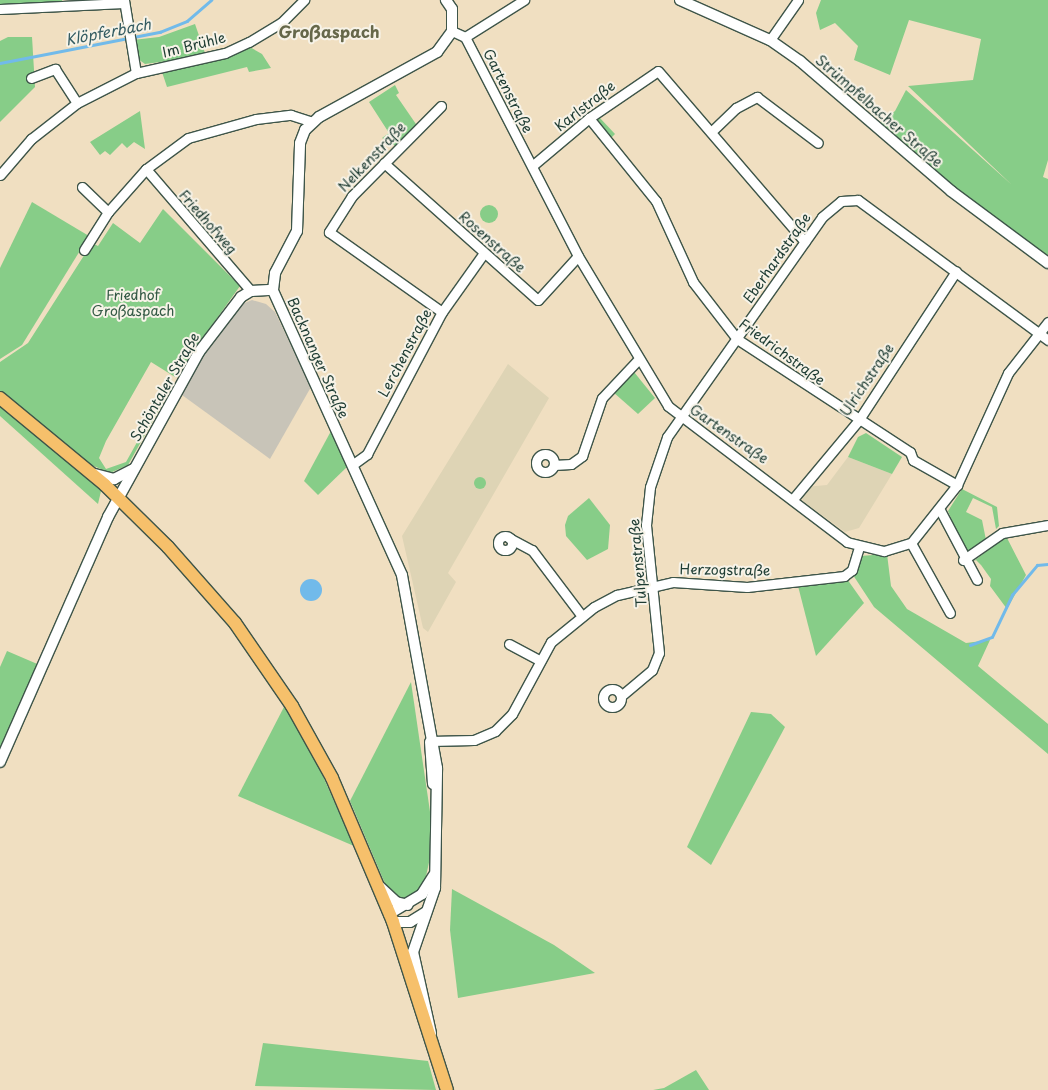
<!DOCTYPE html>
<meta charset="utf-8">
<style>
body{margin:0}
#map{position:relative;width:1048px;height:1090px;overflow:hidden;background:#f0dfc1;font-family:"Playpen Sans",sans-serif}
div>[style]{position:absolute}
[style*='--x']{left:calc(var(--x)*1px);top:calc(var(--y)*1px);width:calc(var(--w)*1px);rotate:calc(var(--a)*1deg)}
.built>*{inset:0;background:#ded4b5}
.industrial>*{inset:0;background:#c8c4b8}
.green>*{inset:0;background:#87cd88}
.round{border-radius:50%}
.water>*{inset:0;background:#71baea}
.stream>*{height:2.5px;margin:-1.25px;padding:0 1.25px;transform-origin:1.25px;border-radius:1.25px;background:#71baea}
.roads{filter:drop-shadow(1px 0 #3e5549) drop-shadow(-1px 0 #3e5549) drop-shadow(0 1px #3e5549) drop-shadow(0 -1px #3e5549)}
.minor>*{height:9px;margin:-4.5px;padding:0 4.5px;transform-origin:4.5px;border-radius:4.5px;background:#fff}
.minor>.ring{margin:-4.5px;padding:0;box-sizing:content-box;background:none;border:9px solid #fff;border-radius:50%}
.tertiary>*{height:10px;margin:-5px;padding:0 5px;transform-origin:5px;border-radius:5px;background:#fff}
.primary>*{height:12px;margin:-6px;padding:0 6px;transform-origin:6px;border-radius:6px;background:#f6c06b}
span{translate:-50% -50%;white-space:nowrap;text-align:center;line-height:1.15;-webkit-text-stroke:4px #f7f3e8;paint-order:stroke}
.street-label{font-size:14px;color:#1f3d34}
.park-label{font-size:14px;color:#345a45}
.water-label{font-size:15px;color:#345c62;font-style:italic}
.quarter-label{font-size:16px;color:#66684a;font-weight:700}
</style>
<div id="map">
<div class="built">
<div style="clip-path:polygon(508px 364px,549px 398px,448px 573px,456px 582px,428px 632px,423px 628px,402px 536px)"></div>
<div style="clip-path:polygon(848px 457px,892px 474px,859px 528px,845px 532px,803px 501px,801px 494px,805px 487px,827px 485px)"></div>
</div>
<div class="industrial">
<div style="clip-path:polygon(252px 300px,266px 304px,275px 312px,311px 387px,270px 459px,182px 395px,203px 353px,242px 304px)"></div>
</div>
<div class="green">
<div style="clip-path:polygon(0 0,62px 0,63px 3px,0 4px)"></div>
<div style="clip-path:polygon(821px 0,1048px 0,1048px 160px,1043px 177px,1048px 179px,1048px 259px,876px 126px,895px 111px,906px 90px,1012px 185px,908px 86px,973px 80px,981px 39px,909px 20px,890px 75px,854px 60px,858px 46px,835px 23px,820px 30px,816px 13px)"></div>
<div style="clip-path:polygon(195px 24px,206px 56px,145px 64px,138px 59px,133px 40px,159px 37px)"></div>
<div style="clip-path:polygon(8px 37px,32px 37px,35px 87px,0 122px,0 41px)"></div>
<div style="clip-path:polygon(248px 46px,262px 54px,271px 68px,249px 72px,247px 67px,167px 87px,161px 69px,216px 60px)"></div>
<div style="clip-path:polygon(395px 85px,399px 93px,396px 95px,418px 127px,397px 147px,382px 138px,389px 133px,369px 102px)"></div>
<div style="clip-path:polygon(140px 111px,145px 149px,134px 142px,127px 148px,122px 143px,110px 155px,105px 151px,100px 155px,90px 142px)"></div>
<div style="clip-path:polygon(599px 117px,615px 134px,611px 138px,595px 120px)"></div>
<div style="clip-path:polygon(32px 202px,89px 236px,22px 345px,0 359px,0 268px)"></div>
<div class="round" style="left:480px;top:205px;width:18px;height:18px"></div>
<div style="clip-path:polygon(163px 209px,240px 286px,175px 377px,151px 362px,106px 441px,99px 458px,106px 469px,126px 462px,165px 392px,164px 386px,170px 390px,128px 465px,110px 473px,89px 464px,0 392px,0 362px,28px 343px,92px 243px,98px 246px,113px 223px,140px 243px)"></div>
<div style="clip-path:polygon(634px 372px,655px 398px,638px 414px,613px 392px)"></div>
<div style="clip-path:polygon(0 405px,94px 483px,101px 491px,98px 504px,0 416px)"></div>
<div style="clip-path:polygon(331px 431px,348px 466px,318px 495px,304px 481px)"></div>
<div style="clip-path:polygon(866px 433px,902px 457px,892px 474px,848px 457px,858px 437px)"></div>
<div class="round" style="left:474px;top:477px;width:12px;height:12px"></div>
<div style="clip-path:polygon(962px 489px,997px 507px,999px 526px,996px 529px,992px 507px,973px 498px,966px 512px,982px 520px,986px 540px,969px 552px,964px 550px,948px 511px)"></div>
<div style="clip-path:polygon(589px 498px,610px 525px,608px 549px,587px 560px,566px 536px,565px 525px,568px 516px)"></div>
<div style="clip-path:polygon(1006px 536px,1026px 575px,1007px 609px,990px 586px,991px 579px,981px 565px,976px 560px,970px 564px)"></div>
<div style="clip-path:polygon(887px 554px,891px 586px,907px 609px,966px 643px,990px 640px,978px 666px,1048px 724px,1048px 754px,874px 607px,853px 575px,860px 556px)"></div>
<div style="clip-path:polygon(847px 579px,864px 603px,816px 656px,798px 586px)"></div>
<div style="clip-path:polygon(7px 651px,42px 666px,0 756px,0 667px)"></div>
<div style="clip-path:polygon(411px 682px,434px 839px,425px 881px,416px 893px,403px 900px,386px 886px,350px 801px)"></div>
<div style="clip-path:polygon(285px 705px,318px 765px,354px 846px,238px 796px)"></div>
<div style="clip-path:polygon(751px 712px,771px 714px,785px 727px,711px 865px,687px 847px)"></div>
<div style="clip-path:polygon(452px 889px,554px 945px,595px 973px,458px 998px,450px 930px)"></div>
<div style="clip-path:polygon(263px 1043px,428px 1061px,436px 1090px,255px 1086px)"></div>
<div style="clip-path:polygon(696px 1070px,709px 1090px,653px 1090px,664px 1088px)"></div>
</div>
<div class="water">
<div class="round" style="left:300px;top:579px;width:22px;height:22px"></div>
</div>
<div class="stream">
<div style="--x:0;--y:63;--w:163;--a:-11"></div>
<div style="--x:160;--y:32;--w:29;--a:-22"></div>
<div style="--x:187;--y:21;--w:32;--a:-41"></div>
<div style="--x:970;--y:645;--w:23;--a:-20"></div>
<div style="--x:992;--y:637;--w:47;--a:-64.5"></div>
<div style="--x:1012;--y:595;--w:39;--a:-50"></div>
<div style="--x:1037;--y:565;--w:11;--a:-5"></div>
</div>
<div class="roads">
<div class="minor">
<div style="--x:124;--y:0;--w:74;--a:80.7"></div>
<div style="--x:0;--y:9;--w:124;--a:-2.8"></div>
<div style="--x:452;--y:31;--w:14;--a:25"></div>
<div style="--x:465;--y:37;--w:70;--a:-32.1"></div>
<div style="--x:465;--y:37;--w:246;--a:62.7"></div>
<div style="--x:578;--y:256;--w:175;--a:59"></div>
<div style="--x:668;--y:406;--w:225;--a:37.2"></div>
<div style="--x:847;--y:542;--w:38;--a:14"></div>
<div style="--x:884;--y:551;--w:28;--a:-17"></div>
<div style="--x:911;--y:543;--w:74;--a:-51.6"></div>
<div style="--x:957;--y:485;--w:123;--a:-65.5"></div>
<div style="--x:1008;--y:373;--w:65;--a:-51.9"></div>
<div style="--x:770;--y:40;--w:49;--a:-55"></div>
<div style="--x:31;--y:78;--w:26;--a:-21"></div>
<div style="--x:55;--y:69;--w:40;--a:57.1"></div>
<div style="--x:441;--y:106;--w:127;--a:134.7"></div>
<div style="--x:352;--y:196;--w:43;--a:122.6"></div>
<div style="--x:329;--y:232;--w:138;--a:35.3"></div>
<div style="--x:589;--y:118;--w:107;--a:51.1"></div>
<div style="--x:656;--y:201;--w:89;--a:65.4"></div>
<div style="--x:693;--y:282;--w:72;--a:52.3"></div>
<div style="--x:737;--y:339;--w:207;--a:33.2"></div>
<div style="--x:910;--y:452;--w:9;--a:69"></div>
<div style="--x:913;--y:460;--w:51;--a:29.6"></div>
<div style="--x:711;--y:132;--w:35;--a:-44"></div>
<div style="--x:736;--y:108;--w:24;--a:-28"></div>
<div style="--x:757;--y:97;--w:76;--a:37"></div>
<div style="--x:384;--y:163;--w:206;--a:41.7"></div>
<div style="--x:538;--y:300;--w:59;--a:-47.7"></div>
<div style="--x:532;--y:166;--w:75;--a:-40.1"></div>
<div style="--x:589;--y:118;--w:83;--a:-34.3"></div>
<div style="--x:658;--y:71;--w:225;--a:49.3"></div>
<div style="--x:146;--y:169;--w:161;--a:49.3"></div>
<div style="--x:0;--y:175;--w:48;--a:-49.3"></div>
<div style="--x:31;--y:139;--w:58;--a:-38"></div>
<div style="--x:77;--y:103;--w:66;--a:-27"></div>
<div style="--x:136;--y:73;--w:91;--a:-12.7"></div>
<div style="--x:225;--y:53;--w:26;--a:-25"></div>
<div style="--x:249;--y:42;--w:37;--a:-31"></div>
<div style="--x:281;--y:23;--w:33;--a:-45"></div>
<div style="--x:82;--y:187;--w:36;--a:44"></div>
<div style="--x:84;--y:250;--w:45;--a:-57.7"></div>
<div style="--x:108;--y:212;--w:57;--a:-48.5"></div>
<div style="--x:146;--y:169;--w:52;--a:-36.4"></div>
<div style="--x:188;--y:138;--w:71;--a:-15.6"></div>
<div style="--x:256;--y:119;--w:35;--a:-7"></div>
<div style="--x:291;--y:115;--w:22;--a:18"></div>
<div class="ring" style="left:536px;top:454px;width:9px;height:9px"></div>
<div style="--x:352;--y:465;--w:19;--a:-36"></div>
<div style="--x:367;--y:454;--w:161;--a:-62.2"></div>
<div style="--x:442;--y:312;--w:72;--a:-54.6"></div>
<div style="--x:554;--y:465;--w:17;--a:-3"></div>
<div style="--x:571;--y:464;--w:14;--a:-36"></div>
<div style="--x:582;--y:456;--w:61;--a:-71"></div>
<div style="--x:602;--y:398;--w:51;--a:-46.6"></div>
<div style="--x:793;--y:499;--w:102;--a:-50.2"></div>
<div style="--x:858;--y:421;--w:179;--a:-56.8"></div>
<div style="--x:940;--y:510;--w:79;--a:62.1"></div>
<div class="ring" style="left:498px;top:536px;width:5px;height:5px"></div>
<div style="--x:509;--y:538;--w:26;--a:28"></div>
<div style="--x:532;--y:550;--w:83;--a:52.9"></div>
<div style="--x:911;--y:543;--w:80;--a:60.9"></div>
<div style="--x:963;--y:560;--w:47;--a:-34.7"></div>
<div style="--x:1002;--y:533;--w:47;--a:-9.9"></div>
<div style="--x:509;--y:644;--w:34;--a:28"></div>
<div class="ring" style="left:603px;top:689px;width:9px;height:9px"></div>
<div style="--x:621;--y:696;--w:40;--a:-40"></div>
<div style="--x:652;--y:670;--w:18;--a:-68"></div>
<div style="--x:659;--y:653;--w:129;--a:-95.8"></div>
<div style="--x:646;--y:525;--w:38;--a:-84"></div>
<div style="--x:650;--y:487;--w:53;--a:-71.2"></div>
<div style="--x:667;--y:437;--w:269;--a:-54.8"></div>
<div style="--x:822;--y:217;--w:25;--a:-40"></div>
<div style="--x:841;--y:201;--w:17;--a:-3"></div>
<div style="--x:858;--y:200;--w:236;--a:36.4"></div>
<div style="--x:430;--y:741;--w:44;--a:-1.3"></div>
<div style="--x:474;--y:740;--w:23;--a:-23"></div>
<div style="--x:495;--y:731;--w:24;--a:-45"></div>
<div style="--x:512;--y:714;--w:82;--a:-61.6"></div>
<div style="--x:551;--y:642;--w:55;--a:-39.1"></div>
<div style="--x:594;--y:607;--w:26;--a:-28"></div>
<div style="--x:617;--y:595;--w:57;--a:-13.1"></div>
<div style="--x:673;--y:582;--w:74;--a:3.9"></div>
<div style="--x:747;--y:587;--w:98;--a:-6.5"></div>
<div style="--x:844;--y:576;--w:10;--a:-37"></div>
<div style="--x:852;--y:570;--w:24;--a:-73"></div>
</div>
<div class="tertiary">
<div style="--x:680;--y:0;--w:98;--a:24"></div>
<div style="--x:770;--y:40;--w:37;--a:35"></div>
<div style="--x:800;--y:61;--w:199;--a:40.7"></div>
<div style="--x:951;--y:191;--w:121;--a:36.6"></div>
<div style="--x:95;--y:474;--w:20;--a:15"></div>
<div style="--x:114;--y:479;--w:22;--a:-27"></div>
<div style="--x:430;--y:742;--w:42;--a:85.9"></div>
<div style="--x:0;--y:762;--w:268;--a:-66.2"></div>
<div style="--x:108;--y:517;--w:188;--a:-61.1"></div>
<div style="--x:199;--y:352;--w:69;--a:-52.6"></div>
<div style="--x:241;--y:297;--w:12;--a:-31"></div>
<div style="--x:251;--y:291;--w:22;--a:-3"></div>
<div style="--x:380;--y:887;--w:22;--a:43"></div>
<div style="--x:396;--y:902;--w:12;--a:14"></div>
<div style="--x:389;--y:914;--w:39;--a:-31"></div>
<div style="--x:422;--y:894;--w:22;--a:-58"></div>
<div style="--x:393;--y:922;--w:17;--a:0"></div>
<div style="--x:410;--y:922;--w:19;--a:-32"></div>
<div style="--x:431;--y:1033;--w:83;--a:-102.5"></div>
<div style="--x:413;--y:952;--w:68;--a:-71"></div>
<div style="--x:435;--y:888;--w:120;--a:-89"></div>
<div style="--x:437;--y:768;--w:196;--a:-100.3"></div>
<div style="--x:402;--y:575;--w:313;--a:-114.4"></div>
<div style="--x:273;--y:290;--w:17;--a:-83"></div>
<div style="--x:275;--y:273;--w:47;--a:-62.4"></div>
<div style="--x:297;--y:231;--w:88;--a:-88"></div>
<div style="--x:300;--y:143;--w:14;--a:-69"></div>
<div style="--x:305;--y:130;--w:19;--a:-43"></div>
<div style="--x:319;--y:117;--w:135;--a:-28.8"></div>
<div style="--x:437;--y:52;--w:26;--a:-54"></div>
<div style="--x:452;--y:31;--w:22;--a:-90"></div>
<div style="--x:452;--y:9;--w:11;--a:-124"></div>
</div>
<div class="primary">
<div style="--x:0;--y:398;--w:136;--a:39.6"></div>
<div style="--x:105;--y:485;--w:88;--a:44.5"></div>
<div style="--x:168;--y:547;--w:101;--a:48.6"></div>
<div style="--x:235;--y:623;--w:101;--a:55.5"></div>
<div style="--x:292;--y:706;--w:82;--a:60.9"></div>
<div style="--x:332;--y:778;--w:156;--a:67"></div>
<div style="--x:393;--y:922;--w:176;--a:72.2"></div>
</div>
</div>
<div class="street-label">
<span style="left:194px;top:45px;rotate:-14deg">Im Brühle</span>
<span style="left:508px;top:91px;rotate:63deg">Gartenstraße</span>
<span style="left:585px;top:106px;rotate:-38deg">Karlstraße</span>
<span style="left:879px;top:111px;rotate:41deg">Strümpfelbacher Straße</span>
<span style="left:372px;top:157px;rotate:-46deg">Nelkenstraße</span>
<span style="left:208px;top:222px;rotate:49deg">Friedhofweg</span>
<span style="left:492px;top:242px;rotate:42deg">Rosenstraße</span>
<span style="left:777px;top:258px;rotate:-55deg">Eberhardstraße</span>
<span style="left:782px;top:352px;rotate:36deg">Friedrichstraße</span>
<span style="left:405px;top:353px;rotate:-62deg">Lerchenstraße</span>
<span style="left:318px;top:358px;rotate:66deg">Backnanger Straße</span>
<span style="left:867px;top:380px;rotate:-56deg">Ulrichstraße</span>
<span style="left:165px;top:387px;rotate:-60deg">Schöntaler Straße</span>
<span style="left:729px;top:434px;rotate:35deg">Gartenstraße</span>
<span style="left:638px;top:563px;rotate:-95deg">Tulpenstraße</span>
<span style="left:725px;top:570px;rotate:1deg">Herzogstraße</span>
</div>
<div class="park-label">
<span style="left:133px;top:303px">Friedhof<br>Großaspach</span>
</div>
<div class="water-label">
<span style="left:108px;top:31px;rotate:-11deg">Klöpferbach</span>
</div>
<div class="quarter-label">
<span style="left:329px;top:31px">Großaspach</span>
</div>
</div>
